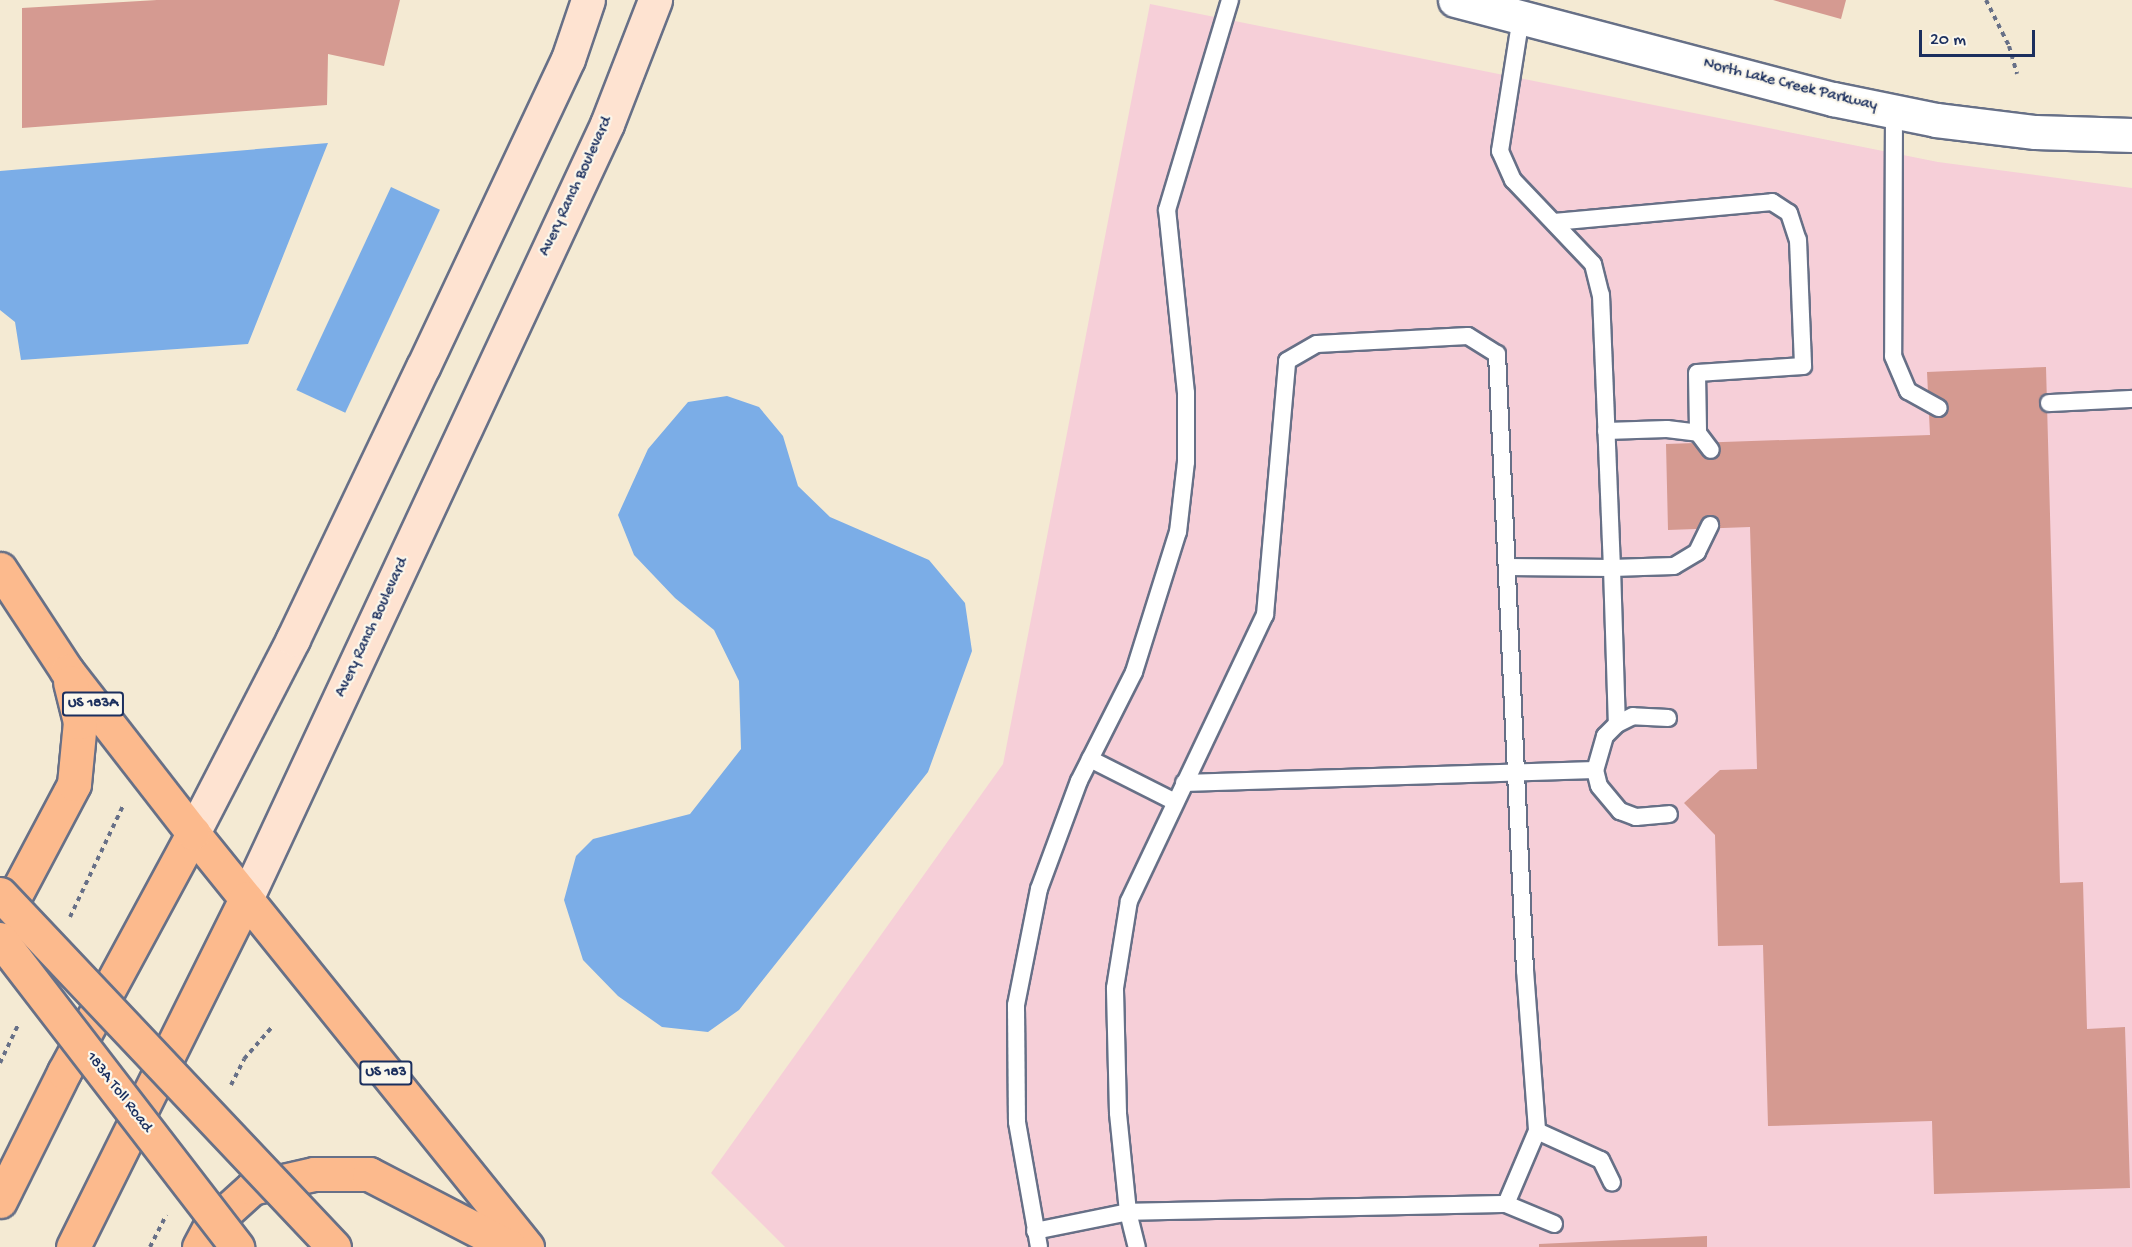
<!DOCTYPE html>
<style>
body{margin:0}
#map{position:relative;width:2132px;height:1247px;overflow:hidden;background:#f4ead3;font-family:"Gochi Hand",sans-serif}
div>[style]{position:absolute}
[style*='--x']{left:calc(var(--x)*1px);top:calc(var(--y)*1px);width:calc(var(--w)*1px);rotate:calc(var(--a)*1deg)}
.built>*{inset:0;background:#f6cfd8}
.water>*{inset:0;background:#7bade7;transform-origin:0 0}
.building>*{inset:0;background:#d59a91}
.path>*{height:4px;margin-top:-2px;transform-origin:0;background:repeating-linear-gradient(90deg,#677087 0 4.5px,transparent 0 9px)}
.roads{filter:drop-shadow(2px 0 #677087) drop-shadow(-2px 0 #677087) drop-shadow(0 2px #677087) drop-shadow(0 -2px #677087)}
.service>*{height:16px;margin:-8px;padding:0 8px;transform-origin:8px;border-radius:8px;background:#fff}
.minor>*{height:33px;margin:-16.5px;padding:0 16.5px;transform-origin:16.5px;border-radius:16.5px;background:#fff}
.secondary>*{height:33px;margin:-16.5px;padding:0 16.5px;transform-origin:16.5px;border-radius:16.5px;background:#fee3d1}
.primary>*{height:33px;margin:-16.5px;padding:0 16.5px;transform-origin:16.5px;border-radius:16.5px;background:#fcba8d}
.motorway>*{height:33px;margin:-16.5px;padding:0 16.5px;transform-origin:16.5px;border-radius:16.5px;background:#fcba8d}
.bridges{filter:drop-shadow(2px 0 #677087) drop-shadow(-2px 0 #677087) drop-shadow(0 2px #677087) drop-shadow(0 -2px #677087)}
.motorway-bridge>*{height:33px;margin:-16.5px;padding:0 16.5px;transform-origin:16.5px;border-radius:16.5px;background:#fcba8d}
span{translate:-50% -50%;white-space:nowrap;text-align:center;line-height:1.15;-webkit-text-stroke:4.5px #fbf7ec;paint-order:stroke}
.shield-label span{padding:2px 4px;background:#fbf7ec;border:2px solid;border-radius:4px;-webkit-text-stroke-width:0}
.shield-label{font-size:15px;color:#1b2f5e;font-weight:700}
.street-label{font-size:16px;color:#1b2f5e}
.scale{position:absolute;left:1919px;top:30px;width:116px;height:27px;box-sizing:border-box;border:3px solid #1b2f5e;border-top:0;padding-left:8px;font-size:18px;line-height:21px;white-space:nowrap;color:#1b2f5e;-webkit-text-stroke:4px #fbf7ec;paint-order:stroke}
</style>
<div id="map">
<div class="built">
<div style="clip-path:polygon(1150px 4px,1938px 162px,2132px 188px,2132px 1247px,785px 1247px,711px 1173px,1003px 764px)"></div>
</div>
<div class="water">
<div style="clip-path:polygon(328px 143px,248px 344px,21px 360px,15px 322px,0 310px,0 171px)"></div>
<div style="left:391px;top:187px;width:54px;height:224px;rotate:25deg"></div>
<div style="clip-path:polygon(727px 396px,759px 407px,783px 436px,798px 486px,830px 517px,929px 560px,965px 603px,972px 651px,928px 772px,739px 1010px,708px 1032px,662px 1027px,618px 996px,583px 960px,564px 900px,576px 856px,593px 839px,690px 814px,741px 749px,739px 681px,714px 630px,675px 598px,634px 555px,618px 515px,648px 449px,688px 402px)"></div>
</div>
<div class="building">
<div style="clip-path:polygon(157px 0,400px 0,384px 66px,328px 54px,327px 105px,22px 128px,22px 8px)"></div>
<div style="clip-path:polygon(1773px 0,1846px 0,1841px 19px)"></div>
<div style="clip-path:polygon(2046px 367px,2060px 883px,2083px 882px,2087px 1029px,2125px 1027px,2130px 1188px,1934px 1194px,1932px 1121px,1768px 1126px,1763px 945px,1718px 946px,1715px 835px,1684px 803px,1720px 770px,1757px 769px,1750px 527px,1668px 530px,1666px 444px,1930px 435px,1927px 372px)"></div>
<div style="clip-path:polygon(1707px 1236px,1707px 1247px,1539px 1247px,1539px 1244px)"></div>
</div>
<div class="path">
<div style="--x:1986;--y:0;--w:51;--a:63.4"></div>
<div style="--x:2009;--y:46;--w:29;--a:74"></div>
<div style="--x:70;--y:917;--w:125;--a:-64.5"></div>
<div style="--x:0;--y:1063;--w:44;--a:-64.6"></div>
<div style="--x:231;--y:1085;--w:29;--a:-63"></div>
<div style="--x:244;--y:1059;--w:43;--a:-48.8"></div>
<div style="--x:150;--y:1247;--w:36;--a:-63"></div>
</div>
<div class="roads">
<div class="service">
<div style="--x:1521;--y:17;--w:136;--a:98.9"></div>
<div style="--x:1500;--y:151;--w:32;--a:66"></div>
<div style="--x:1513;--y:180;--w:116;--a:46.4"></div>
<div style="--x:1593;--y:264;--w:32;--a:76"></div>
<div style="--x:1601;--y:295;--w:273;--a:87.7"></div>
<div style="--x:1612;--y:568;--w:62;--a:-1.8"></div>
<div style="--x:1674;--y:566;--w:27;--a:-31"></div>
<div style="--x:1697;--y:552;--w:30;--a:-64"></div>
<div style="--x:1894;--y:111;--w:245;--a:90.2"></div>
<div style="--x:1893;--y:356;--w:38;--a:67"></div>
<div style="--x:1908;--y:391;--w:35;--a:29"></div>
<div style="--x:1554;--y:222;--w:219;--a:-5.2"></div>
<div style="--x:1772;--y:202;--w:20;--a:33"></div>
<div style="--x:1789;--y:213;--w:28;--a:72"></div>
<div style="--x:1798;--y:240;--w:126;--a:87.7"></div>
<div style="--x:1803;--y:366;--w:106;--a:176.2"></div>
<div style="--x:1697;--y:373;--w:60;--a:89"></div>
<div style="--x:2049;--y:403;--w:83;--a:-2.8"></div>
<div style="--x:1606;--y:431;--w:61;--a:-1.9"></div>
<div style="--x:1667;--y:429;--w:31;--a:7"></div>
<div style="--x:1698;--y:433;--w:21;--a:53"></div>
<div style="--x:1507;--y:567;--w:105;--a:0.5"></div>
<div style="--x:1612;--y:568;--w:156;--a:88.2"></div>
<div style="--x:1668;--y:718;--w:35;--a:-177"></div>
<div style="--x:1633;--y:716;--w:18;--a:153"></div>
<div style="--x:1617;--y:724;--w:17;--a:135"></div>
<div style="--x:1605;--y:736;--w:35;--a:106"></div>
<div style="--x:1595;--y:770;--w:16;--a:76"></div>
<div style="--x:1599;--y:786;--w:33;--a:50"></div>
<div style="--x:1620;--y:811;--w:17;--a:21"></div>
<div style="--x:1636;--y:817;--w:33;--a:-5"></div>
<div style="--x:1090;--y:759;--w:95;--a:26.8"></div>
<div style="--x:1184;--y:783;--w:411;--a:-1.8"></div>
<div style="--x:1537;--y:1131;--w:70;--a:24.4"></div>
<div style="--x:1601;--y:1160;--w:25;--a:64"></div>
<div style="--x:1506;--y:1204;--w:52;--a:22.6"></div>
<div style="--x:1035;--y:1231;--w:95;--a:-11.5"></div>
<div style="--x:1128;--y:1212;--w:100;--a:-95.8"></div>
<div style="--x:1118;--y:1113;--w:125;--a:-91.4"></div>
<div style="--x:1115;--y:988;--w:88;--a:-80.9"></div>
<div style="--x:1129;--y:901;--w:317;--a:-64.6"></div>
<div style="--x:1265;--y:615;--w:255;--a:-85"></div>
<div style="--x:1287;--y:361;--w:34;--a:-30"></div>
<div style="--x:1317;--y:344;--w:151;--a:-3"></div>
<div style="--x:1468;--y:336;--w:34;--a:32"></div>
<div style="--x:1497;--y:354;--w:617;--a:87.4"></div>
<div style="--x:1525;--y:970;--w:161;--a:85.7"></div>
<div style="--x:1537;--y:1131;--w:79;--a:113"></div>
<div style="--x:1506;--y:1204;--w:378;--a:178.8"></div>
<div style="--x:1128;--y:1212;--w:36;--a:76"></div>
<div style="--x:1039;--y:1247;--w:127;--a:-100"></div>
<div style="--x:1017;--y:1122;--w:117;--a:-90.5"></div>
<div style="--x:1016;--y:1005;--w:118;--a:-78.8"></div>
<div style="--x:1039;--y:889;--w:115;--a:-69.7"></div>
<div style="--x:1079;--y:781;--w:122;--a:-63.2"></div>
<div style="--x:1134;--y:672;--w:147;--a:-72.6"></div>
<div style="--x:1178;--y:532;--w:70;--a:-83.5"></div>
<div style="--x:1186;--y:462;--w:69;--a:-90"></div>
<div style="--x:1186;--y:393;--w:184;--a:-95.9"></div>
<div style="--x:1167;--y:210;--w:219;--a:-73.3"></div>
</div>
<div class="minor">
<div style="--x:1455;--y:0;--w:391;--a:14.7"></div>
<div style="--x:1833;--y:99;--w:105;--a:11.5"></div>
<div style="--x:1936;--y:120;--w:100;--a:6.9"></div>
<div style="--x:2035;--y:132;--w:97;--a:1.8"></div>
</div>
<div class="secondary">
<div style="--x:193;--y:833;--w:218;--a:-62.7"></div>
<div style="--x:293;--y:639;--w:301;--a:-64.5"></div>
<div style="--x:423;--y:367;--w:340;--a:-64.8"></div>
<div style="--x:568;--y:59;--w:62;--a:-71.3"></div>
<div style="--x:246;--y:899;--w:855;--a:-65.02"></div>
<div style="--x:607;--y:124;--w:133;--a:-68.8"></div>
</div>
<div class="primary">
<div style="--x:0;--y:1201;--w:144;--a:-63.6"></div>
<div style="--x:64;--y:1072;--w:272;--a:-61.6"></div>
<div style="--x:193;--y:833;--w:532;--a:51.1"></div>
<div style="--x:73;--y:1247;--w:389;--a:-63.6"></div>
<div style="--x:199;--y:1247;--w:24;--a:-62"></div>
<div style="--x:210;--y:1226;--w:57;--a:-42.1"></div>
<div style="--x:252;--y:1188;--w:64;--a:-12.7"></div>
<div style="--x:314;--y:1174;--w:55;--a:0"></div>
<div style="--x:369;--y:1174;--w:159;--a:27.4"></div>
</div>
<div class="motorway">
<div style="--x:0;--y:569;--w:122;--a:56.7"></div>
<div style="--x:67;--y:671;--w:205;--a:52.1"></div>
<div style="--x:0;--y:924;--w:158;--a:-62.1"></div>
<div style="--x:74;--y:784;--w:62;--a:-84.5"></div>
<div style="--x:80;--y:722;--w:41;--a:-104"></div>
</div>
</div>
<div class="bridges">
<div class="motorway-bridge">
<div style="--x:0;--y:894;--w:486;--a:46.6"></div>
<div style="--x:0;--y:939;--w:389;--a:52.4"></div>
</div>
</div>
<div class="shield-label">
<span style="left:93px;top:704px">US 183A</span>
<span style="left:386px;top:1073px">US 183</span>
</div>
<div class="street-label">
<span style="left:1790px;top:86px;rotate:14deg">North Lake Creek Parkway</span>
<span style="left:577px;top:187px;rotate:-65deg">Avery Ranch Boulevard</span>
<span style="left:373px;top:628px;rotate:-65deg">Avery Ranch Boulevard</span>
<span style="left:118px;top:1093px;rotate:52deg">183A Toll Road</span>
</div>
<div class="scale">20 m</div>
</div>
